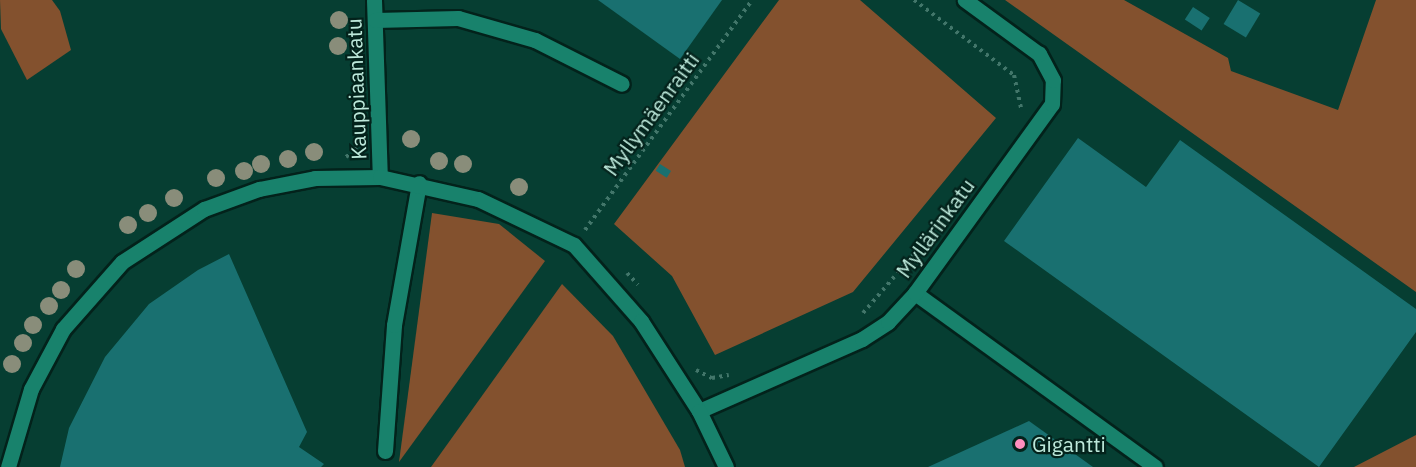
<!DOCTYPE html>
<meta charset="utf-8">
<style>
body{margin:0}
#map{position:relative;width:1416px;height:467px;overflow:hidden;background:#063e32;font-family:"IBM Plex Sans",sans-serif}
div>[style]{position:absolute}
[style*='--x']{left:calc(var(--x)*1px);top:calc(var(--y)*1px);width:calc(var(--w)*1px);rotate:calc(var(--a)*1deg)}
.green>*{inset:0;background:#83512e}
.building>*{inset:0;background:#197070;transform-origin:0 0}
.path>*{height:4px;margin-top:-2px;transform-origin:0;background:repeating-linear-gradient(90deg,#42766a 0 3px,transparent 0 7.5px)}
.roads{filter:drop-shadow(2px 0 #03221b) drop-shadow(-2px 0 #03221b) drop-shadow(0 2px #03221b) drop-shadow(0 -2px #03221b)}
.minor>*{height:15px;margin:-7.5px;padding:0 7.5px;transform-origin:7.5px;border-radius:7.5px;background:#18826c}
.trees>*{width:18px;height:18px;margin:-9px;border-radius:50%;background:#898d7a}
.dots>*{width:16px;height:16px;translate:-50% -50%;box-sizing:border-box;border:3px solid #03221b;border-radius:50%}
span{translate:-50% -50%;white-space:nowrap;text-align:center;line-height:1.15;-webkit-text-stroke:4.5px #03221b;paint-order:stroke}
.street-label{font-size:21px;color:#bde9db}
.poi-label{font-size:21px;color:#bde9db}
.left{translate:0 -50%;text-align:left}
</style>
<div id="map">
<div class="green">
<div style="clip-path:polygon(0 0,52px 0,60px 11px,71px 50px,27px 80px,1px 29px)"></div>
<div style="clip-path:polygon(779px 0,860px 0,996px 118px,853px 292px,715px 355px,672px 276px,614px 224px)"></div>
<div style="clip-path:polygon(1005px 0,1124px 0,1228px 58px,1231px 71px,1338px 110px,1376px 0,1416px 0,1416px 292px)"></div>
<div style="clip-path:polygon(432px 213px,499px 224px,545px 261px,399px 462px)"></div>
<div style="clip-path:polygon(562px 284px,613px 336px,680px 450px,685px 467px,431px 467px)"></div>
<div style="clip-path:polygon(1416px 435px,1416px 467px,1354px 467px)"></div>
</div>
<div class="building">
<div style="clip-path:polygon(598px 0,722px 0,680px 59px)"></div>
<div style="left:1238px;top:0;width:26px;height:28px;rotate:31deg"></div>
<div style="left:1193px;top:7px;width:20px;height:15px;rotate:33deg"></div>
<div style="clip-path:polygon(1078px 138px,1146px 187px,1180px 140px,1416px 309px,1416px 332px,1319px 467px,1004px 241px)"></div>
<div style="left:660px;top:164px;width:13px;height:8px;rotate:32deg"></div>
<div style="clip-path:polygon(229px 254px,307px 432px,299px 447px,324px 464px,321px 467px,60px 467px,69px 428px,105px 357px,149px 304px,198px 270px)"></div>
<div style="clip-path:polygon(1029px 421px,1093px 467px,928px 467px)"></div>
</div>
<div class="path">
<div style="--x:914;--y:0;--w:125;--a:36.9"></div>
<div style="--x:1014;--y:75;--w:35;--a:78"></div>
<div style="--x:346;--y:157;--w:11;--a:-38"></div>
<div style="--x:355;--y:150;--w:10;--a:-73"></div>
<div style="--x:585;--y:230;--w:284;--a:-54"></div>
<div style="--x:627;--y:273;--w:16;--a:47"></div>
<div style="--x:863;--y:313;--w:107;--a:-49.2"></div>
<div style="--x:696;--y:370;--w:18;--a:27"></div>
<div style="--x:712;--y:378;--w:17;--a:-10"></div>
</div>
<div class="roads">
<div class="minor">
<div style="--x:374;--y:0;--w:177;--a:88.1"></div>
<div style="--x:375;--y:20;--w:83;--a:-1.4"></div>
<div style="--x:458;--y:18;--w:80;--a:15.9"></div>
<div style="--x:535;--y:40;--w:97;--a:26.8"></div>
<div style="--x:915;--y:293;--w:296;--a:35.9"></div>
<div style="--x:699;--y:411;--w:178;--a:-23.8"></div>
<div style="--x:862;--y:339;--w:31;--a:-33"></div>
<div style="--x:888;--y:322;--w:40;--a:-47"></div>
<div style="--x:915;--y:293;--w:233;--a:-54.1"></div>
<div style="--x:1052;--y:104;--w:24;--a:-88"></div>
<div style="--x:1053;--y:80;--w:30;--a:-118"></div>
<div style="--x:1039;--y:54;--w:92;--a:-143.9"></div>
<div style="--x:385;--y:451;--w:126;--a:-85.9"></div>
<div style="--x:394;--y:325;--w:144;--a:-80"></div>
<div style="--x:8;--y:467;--w:81;--a:-73.6"></div>
<div style="--x:31;--y:389;--w:68;--a:-61.9"></div>
<div style="--x:63;--y:329;--w:89;--a:-48.6"></div>
<div style="--x:122;--y:262;--w:98;--a:-32.9"></div>
<div style="--x:204;--y:209;--w:59;--a:-20"></div>
<div style="--x:259;--y:189;--w:57;--a:-11.1"></div>
<div style="--x:315;--y:178;--w:65;--a:-0.9"></div>
<div style="--x:380;--y:177;--w:100;--a:12.7"></div>
<div style="--x:478;--y:199;--w:106;--a:25.6"></div>
<div style="--x:574;--y:245;--w:101;--a:48.6"></div>
<div style="--x:641;--y:321;--w:107;--a:57.2"></div>
<div style="--x:699;--y:411;--w:62;--a:64.3"></div>
</div>
</div>
<div class="trees">
<div style="left:339px;top:20px"></div>
<div style="left:338px;top:46px"></div>
<div style="left:411px;top:139px"></div>
<div style="left:314px;top:152px"></div>
<div style="left:288px;top:159px"></div>
<div style="left:439px;top:161px"></div>
<div style="left:261px;top:164px"></div>
<div style="left:463px;top:164px"></div>
<div style="left:244px;top:171px"></div>
<div style="left:216px;top:178px"></div>
<div style="left:519px;top:187px"></div>
<div style="left:174px;top:198px"></div>
<div style="left:148px;top:213px"></div>
<div style="left:128px;top:225px"></div>
<div style="left:76px;top:269px"></div>
<div style="left:61px;top:290px"></div>
<div style="left:49px;top:306px"></div>
<div style="left:33px;top:325px"></div>
<div style="left:23px;top:343px"></div>
<div style="left:12px;top:364px"></div>
</div>
<div class="dots">
<div style="left:1020px;top:444px;background:#fe8ebe"></div>
</div>
<div class="street-label">
<span style="left:356px;top:89px;rotate:-92deg">Kauppiaankatu</span>
<span style="left:651px;top:114px;rotate:-54deg">Myllymäenraitti</span>
<span style="left:935px;top:228px;rotate:-54deg">Myllärinkatu</span>
</div>
<div class="poi-label">
<span class="left" style="left:1032px;top:444px">Gigantti</span>
</div>
</div>
